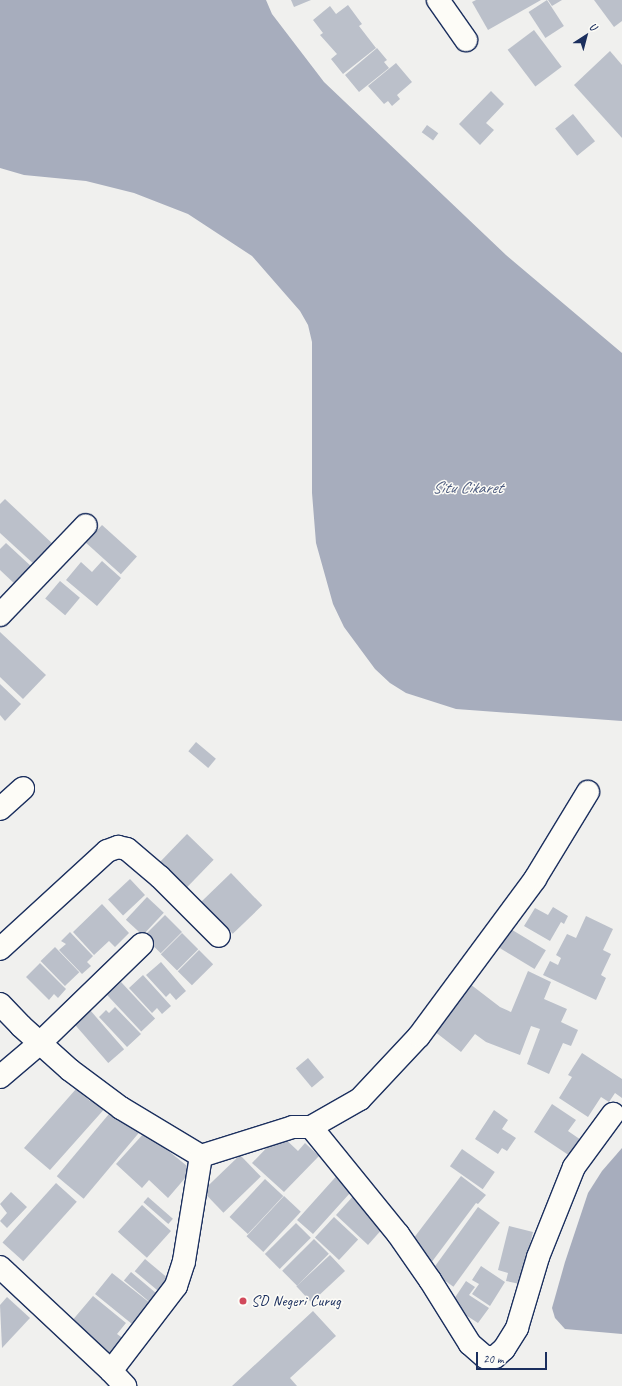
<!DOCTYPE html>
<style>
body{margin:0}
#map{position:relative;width:622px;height:1386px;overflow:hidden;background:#f0f0ee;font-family:Caveat,sans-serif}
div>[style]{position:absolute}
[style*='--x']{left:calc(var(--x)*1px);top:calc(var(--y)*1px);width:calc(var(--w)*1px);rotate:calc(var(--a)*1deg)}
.water>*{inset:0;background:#a7adbd}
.building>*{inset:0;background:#bbc0ca;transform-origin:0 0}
.roads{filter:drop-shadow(1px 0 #1b2f5e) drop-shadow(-1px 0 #1b2f5e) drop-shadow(0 1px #1b2f5e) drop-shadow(0 -1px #1b2f5e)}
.minor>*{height:22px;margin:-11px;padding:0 11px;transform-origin:11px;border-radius:11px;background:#fdfcf7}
.dots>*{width:11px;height:11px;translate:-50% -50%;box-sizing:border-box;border:2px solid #fdfcf7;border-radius:50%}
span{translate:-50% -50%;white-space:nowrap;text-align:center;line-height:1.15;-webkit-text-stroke:3px #fdfcf7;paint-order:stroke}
.poi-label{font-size:16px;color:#1b2f5e}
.left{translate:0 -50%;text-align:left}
.water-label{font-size:17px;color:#4c5b7f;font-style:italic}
.north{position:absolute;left:566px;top:16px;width:40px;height:40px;-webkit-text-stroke:3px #fdfcf7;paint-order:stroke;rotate:36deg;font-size:11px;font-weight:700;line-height:16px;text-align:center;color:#1b2f5e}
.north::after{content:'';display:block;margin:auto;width:14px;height:18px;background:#1b2f5e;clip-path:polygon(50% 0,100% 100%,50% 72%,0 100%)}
.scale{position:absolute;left:476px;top:1352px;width:71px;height:18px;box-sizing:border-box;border:2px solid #1b2f5e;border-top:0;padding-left:5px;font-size:12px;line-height:14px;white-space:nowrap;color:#1b2f5e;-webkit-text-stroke:3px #fdfcf7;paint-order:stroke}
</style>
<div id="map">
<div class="water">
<div style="clip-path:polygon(0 0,266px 0,272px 14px,324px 82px,506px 255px,622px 353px,622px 721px,456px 709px,406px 693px,390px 683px,375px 669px,344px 627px,333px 604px,316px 543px,312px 493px,312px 342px,308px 325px,300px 311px,252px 256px,188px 214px,134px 193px,86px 181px,24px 175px,0 168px)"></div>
<div style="clip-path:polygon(622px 1148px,622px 1334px,565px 1329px,555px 1318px,552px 1308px,565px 1262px,588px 1193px,602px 1171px)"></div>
</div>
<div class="building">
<div style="clip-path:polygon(291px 0,311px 0,294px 7px)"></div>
<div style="clip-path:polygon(476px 0,541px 0,488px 30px,472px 2px)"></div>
<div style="left:547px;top:0;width:31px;height:22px;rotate:57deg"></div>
<div style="clip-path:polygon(548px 0,562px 0,552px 6px)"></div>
<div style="clip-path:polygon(594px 0,622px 0,622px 21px,614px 27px)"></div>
<div style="clip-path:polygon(348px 5px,362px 24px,359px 26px,376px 48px,343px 74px,331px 59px,337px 54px,320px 35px,323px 33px,313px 20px,330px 6px,336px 14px)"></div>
<div style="left:534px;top:30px;width:46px;height:33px;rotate:53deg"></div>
<div style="clip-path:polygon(377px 48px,387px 60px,384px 62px,389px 68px,359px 92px,345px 75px)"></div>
<div style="clip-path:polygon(610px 51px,622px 65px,622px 138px,574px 85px)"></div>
<div style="clip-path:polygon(396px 63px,412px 82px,397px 95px,400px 99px,392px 106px,388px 101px,384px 104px,368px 86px)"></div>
<div style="clip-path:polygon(491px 91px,504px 104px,486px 123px,494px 130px,480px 145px,459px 124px)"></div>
<div style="left:573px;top:114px;width:35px;height:23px;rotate:51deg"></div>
<div style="left:427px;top:125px;width:14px;height:9px;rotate:36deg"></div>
<div style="clip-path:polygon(5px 499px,55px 546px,36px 566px,0 533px,0 504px)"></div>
<div style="left:102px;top:525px;width:47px;height:24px;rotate:42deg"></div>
<div style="clip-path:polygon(6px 543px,33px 568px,17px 586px,0 570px,0 549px)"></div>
<div style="clip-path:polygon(102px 561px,121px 578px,97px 606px,66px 580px,81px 562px,92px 572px)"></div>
<div style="left:60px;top:581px;width:26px;height:23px;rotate:40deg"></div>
<div style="clip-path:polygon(0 632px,46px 675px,23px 699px,0 677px)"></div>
<div style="clip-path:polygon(0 684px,21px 704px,5px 721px,0 715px)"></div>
<div style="left:196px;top:742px;width:26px;height:12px;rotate:40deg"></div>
<div style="left:187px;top:834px;width:37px;height:41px;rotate:44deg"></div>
<div style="left:231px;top:873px;width:45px;height:41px;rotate:46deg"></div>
<div style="left:130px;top:879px;width:22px;height:30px;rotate:47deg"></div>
<div style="left:147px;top:897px;width:23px;height:31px;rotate:43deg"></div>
<div style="clip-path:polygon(102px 904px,129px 933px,115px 947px,109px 941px,94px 955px,73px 932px)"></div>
<div style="clip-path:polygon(553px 907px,568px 916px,564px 924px,561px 922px,550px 941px,524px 926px,535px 908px,548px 915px)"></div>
<div style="left:165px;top:915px;width:24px;height:30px;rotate:45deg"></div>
<div style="clip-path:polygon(586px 916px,613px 929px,603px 950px,611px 954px,601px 975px,606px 978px,596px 1000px,543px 975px,550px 961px,558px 965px,561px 958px,556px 955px,567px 934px,576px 938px)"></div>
<div style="left:509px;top:928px;width:43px;height:22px;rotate:31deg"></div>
<div style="clip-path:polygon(70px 932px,93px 956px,87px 962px,91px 966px,82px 974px,59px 950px,66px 944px,61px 941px)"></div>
<div style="left:182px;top:933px;width:23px;height:30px;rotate:45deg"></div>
<div style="left:55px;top:947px;width:35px;height:20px;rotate:46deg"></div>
<div style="left:199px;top:950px;width:20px;height:30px;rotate:45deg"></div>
<div style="clip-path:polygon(161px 962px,186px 991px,176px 1000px,170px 993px,166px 997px,146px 975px)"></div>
<div style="clip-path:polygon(40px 963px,66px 989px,58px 998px,54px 994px,49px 1000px,26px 977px)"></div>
<div style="clip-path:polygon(528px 971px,551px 982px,544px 999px,567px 1009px,561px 1022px,578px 1030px,571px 1046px,563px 1043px,549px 1074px,527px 1064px,540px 1029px,531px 1026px,520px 1055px,486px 1042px,475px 1034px,461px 1052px,434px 1031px,470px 984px,500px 1007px,511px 1012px)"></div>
<div style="clip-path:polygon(143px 975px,171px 1006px,162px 1014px,157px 1008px,152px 1013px,129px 988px)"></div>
<div style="left:121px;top:982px;width:50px;height:19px;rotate:47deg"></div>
<div style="clip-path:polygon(115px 1007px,141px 1034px,127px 1047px,99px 1017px,106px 1010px,109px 1013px)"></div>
<div style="left:90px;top:1010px;width:52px;height:21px;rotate:49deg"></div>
<div style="clip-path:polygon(582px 1053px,622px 1079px,622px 1098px,615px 1093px,609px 1102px,601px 1097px,588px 1117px,559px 1098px,572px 1077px,568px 1075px)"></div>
<div style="left:308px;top:1058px;width:25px;height:16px;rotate:50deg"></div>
<div style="clip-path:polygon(76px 1089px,90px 1101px,95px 1095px,107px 1106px,50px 1170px,24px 1148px)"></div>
<div style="clip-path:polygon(552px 1104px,576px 1120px,568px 1131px,581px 1140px,570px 1156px,534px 1132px)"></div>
<div style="left:114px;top:1108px;width:35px;height:89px;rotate:40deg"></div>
<div style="clip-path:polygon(494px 1110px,508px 1120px,502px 1129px,516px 1138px,507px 1151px,502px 1148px,498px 1154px,475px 1139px)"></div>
<div style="clip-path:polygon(145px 1132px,192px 1170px,168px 1198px,149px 1180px,142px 1188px,116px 1164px)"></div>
<div style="clip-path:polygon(280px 1134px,298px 1151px,305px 1143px,319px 1156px,284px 1192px,252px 1163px)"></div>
<div style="left:462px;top:1149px;width:40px;height:21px;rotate:35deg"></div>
<div style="left:240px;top:1155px;width:30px;height:52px;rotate:46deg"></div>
<div style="clip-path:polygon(341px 1171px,350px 1179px,343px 1186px,350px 1193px,313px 1234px,297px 1220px)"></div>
<div style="clip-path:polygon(461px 1176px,486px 1195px,478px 1204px,476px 1203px,431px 1263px,410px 1243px)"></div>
<div style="left:265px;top:1179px;width:25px;height:52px;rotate:43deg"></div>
<div style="left:56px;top:1183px;width:28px;height:80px;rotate:42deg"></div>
<div style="clip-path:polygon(11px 1192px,27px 1207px,7px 1228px,0 1221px,7px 1213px,0 1204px)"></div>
<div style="clip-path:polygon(356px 1193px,384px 1227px,368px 1245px,336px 1215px)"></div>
<div style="left:284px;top:1196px;width:23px;height:55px;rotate:43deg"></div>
<div style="left:148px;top:1197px;width:33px;height:7px;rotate:41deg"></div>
<div style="left:142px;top:1205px;width:39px;height:36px;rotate:42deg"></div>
<div style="left:478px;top:1207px;width:27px;height:79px;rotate:36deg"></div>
<div style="left:334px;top:1217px;width:33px;height:28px;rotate:43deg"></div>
<div style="left:296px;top:1223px;width:21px;height:44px;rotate:45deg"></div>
<div style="clip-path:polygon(509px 1226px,533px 1232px,520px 1284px,506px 1281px,508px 1273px,498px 1270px)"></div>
<div style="left:314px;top:1239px;width:21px;height:45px;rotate:45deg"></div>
<div style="left:330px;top:1255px;width:22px;height:46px;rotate:47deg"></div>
<div style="left:145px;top:1259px;width:35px;height:16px;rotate:40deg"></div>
<div style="clip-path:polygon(481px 1266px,505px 1282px,490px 1306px,472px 1294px,479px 1284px,472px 1280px)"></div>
<div style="left:131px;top:1272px;width:33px;height:11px;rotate:40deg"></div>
<div style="clip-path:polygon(112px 1273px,150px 1303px,140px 1321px,137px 1318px,132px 1324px,95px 1294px)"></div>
<div style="clip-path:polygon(466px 1281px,475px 1287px,469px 1295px,489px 1308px,478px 1323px,450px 1305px)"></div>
<div style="clip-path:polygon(93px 1296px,126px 1323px,117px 1334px,124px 1339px,110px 1356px,71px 1322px)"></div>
<div style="clip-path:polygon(7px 1297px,30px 1318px,2px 1348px,0 1305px)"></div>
<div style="clip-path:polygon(313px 1311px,336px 1336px,290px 1378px,297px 1386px,232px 1386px)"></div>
</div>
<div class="roads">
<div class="minor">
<div style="--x:438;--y:0;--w:49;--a:55"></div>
<div style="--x:0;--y:615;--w:124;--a:-46.3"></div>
<div style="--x:0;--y:809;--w:31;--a:-42"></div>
<div style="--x:0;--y:949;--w:145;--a:-42.5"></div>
<div style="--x:107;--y:851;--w:12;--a:-20"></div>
<div style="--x:118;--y:847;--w:9;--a:13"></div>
<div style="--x:127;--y:849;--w:43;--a:40.3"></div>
<div style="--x:160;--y:877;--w:83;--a:45"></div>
<div style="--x:0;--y:1004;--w:30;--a:46"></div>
<div style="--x:21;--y:1026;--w:66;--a:41.9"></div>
<div style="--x:70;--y:1070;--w:64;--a:36.7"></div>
<div style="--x:121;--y:1108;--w:93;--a:31"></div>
<div style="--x:201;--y:1156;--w:96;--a:-17.5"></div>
<div style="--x:293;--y:1127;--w:18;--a:0"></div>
<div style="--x:311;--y:1127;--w:56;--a:-29.7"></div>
<div style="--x:360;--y:1099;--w:86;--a:-46.9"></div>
<div style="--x:419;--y:1036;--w:195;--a:-53.5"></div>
<div style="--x:535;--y:879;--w:102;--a:-58.7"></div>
<div style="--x:0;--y:1077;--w:52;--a:-40.4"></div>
<div style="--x:40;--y:1043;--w:142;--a:-44.1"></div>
<div style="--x:311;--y:1127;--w:138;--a:50.9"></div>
<div style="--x:398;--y:1234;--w:56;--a:55.2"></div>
<div style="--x:430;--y:1280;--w:75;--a:58"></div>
<div style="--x:470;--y:1344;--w:20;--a:41"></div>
<div style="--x:485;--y:1357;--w:10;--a:0"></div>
<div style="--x:495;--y:1357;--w:12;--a:-42"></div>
<div style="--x:504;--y:1349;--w:25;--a:-58"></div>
<div style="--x:517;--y:1328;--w:74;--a:-73.5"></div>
<div style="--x:538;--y:1257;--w:97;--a:-68.2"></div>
<div style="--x:574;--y:1167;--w:66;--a:-53.7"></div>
<div style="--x:0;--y:1267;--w:152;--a:43.1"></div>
<div style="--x:111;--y:1371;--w:107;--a:-52.6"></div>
<div style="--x:176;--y:1286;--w:26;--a:-72"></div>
<div style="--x:184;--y:1261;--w:106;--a:-80.8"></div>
<div style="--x:111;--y:1371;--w:21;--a:47"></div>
</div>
</div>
<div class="dots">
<div style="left:243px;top:1301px;background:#d1495b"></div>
</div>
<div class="poi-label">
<span class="left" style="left:251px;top:1301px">SD Negeri Curug</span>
</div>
<div class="water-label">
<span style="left:467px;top:488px">Situ Cikaret</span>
</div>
<div class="north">U</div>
<div class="scale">20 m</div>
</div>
